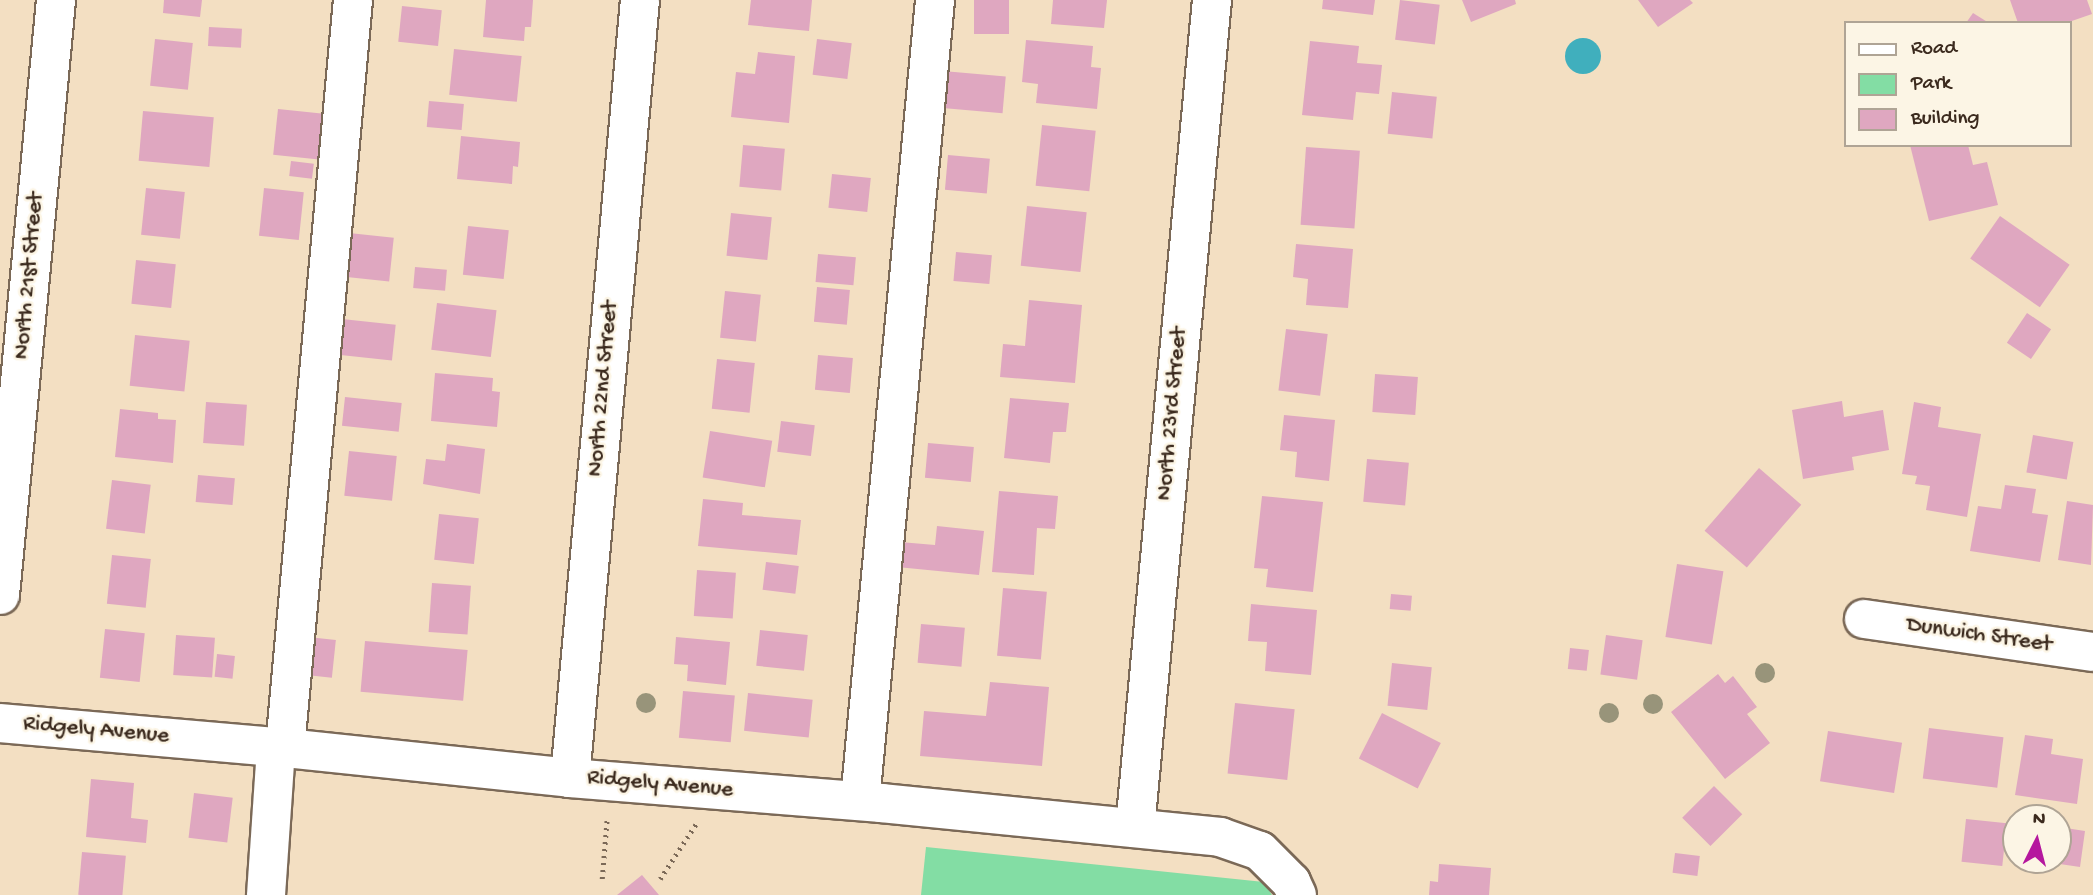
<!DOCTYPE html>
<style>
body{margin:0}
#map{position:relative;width:2093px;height:895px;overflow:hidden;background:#f3dfc2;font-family:"Gochi Hand",sans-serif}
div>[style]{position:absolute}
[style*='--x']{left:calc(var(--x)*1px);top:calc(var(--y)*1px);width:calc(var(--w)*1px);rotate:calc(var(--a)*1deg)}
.green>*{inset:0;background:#83dda4}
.water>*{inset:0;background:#40afbd}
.round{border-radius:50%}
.building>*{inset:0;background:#dfa7c0;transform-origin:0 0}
.path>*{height:4.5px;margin-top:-2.25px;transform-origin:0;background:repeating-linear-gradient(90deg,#7b6957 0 2px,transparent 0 7px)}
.roads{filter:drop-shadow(2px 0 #7b6957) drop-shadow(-2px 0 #7b6957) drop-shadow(0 2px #7b6957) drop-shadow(0 -2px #7b6957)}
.minor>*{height:38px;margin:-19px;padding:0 19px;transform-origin:19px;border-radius:19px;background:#fff}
.trees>*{width:20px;height:20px;margin:-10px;border-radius:50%;background:#98947a}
span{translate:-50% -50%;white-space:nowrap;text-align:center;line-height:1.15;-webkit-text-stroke:5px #fcf5e5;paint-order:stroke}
.street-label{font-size:23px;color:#3b2a1e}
.legend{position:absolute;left:1844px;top:21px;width:228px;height:126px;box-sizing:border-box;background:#fcf5e5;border:2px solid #afa495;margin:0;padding:9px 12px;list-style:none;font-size:21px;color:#3b2a1e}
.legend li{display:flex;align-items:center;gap:14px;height:35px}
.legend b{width:35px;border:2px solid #afa495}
.north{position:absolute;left:2002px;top:804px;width:70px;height:70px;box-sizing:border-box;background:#fcf5e5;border:2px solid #afa495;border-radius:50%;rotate:6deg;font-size:19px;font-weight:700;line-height:28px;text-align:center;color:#3b2a1e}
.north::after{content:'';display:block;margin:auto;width:24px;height:32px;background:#b5179e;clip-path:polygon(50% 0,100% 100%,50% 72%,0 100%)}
</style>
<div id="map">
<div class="green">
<div style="clip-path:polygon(926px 847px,1264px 882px,1272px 895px,921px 895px)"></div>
</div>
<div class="water">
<div class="round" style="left:1565px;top:38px;width:36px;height:36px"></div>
</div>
<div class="building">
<div style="clip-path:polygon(164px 0,202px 0,200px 17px,163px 13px)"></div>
<div style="clip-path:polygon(486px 0,533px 0,531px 27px,525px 27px,524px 41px,483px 37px)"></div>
<div style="clip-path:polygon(751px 0,812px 0,809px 31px,748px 25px)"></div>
<div style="left:974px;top:0;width:35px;height:34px"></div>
<div style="clip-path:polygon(1053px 0,1107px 0,1104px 28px,1051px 24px)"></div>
<div style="clip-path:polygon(1323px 0,1375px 0,1373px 15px,1322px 9px)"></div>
<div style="left:1400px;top:0;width:40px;height:40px;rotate:7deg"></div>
<div style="clip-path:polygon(1462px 0,1515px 0,1516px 4px,1471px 22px)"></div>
<div style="clip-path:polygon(1638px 0,1690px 0,1693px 3px,1658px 27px)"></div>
<div style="clip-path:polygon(2010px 0,2087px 0,2092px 14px,2066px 23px,2018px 23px)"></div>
<div style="left:402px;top:6px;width:40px;height:36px;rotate:6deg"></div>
<div style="clip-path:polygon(1973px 13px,1989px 23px,1966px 23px)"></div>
<div style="left:209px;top:27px;width:33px;height:19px;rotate:3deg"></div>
<div style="left:155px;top:39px;width:38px;height:47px;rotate:6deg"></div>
<div style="left:817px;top:39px;width:35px;height:36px;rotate:7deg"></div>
<div style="clip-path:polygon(1026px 40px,1093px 46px,1091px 67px,1101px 68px,1097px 109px,1036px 103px,1038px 84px,1022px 82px)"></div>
<div style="clip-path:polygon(1310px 41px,1359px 46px,1357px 63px,1382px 65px,1379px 94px,1356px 92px,1353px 120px,1302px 115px)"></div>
<div style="left:454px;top:49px;width:68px;height:46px;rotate:6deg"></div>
<div style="clip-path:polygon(758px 52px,795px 56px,789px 123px,731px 117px,736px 72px,755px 74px)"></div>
<div style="left:943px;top:71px;width:63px;height:37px;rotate:5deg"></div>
<div style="left:1392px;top:92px;width:45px;height:42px;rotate:6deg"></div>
<div style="left:429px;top:101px;width:35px;height:26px;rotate:5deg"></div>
<div style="left:278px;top:109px;width:46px;height:46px;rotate:6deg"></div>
<div style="left:143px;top:111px;width:71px;height:50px;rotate:5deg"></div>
<div style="left:1042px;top:125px;width:54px;height:61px;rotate:6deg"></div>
<div style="clip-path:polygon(461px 136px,520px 142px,518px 167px,513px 166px,512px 184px,457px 179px)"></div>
<div style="left:743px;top:145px;width:42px;height:42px;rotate:5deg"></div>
<div style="clip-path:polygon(1910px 145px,1968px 145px,1973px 165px,1987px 162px,1998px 205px,1929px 221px)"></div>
<div style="left:1306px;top:147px;width:54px;height:78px;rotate:4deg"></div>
<div style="left:948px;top:155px;width:42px;height:35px;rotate:5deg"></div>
<div style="left:291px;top:161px;width:23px;height:15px;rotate:7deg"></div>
<div style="left:832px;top:174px;width:39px;height:34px;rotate:6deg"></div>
<div style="left:146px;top:188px;width:39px;height:47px;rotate:6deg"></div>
<div style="left:264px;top:188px;width:40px;height:48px;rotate:6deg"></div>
<div style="left:1027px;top:206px;width:60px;height:60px;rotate:6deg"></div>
<div style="left:731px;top:213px;width:41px;height:43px;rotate:6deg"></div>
<div style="left:2000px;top:216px;width:85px;height:52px;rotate:35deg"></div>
<div style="left:468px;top:226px;width:41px;height:49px;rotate:6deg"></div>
<div style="left:349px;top:233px;width:45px;height:44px;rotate:6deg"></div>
<div style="clip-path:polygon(1296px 244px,1353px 249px,1348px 308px,1306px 305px,1308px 279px,1293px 277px)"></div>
<div style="left:956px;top:252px;width:36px;height:29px;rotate:5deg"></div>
<div style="left:818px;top:254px;width:38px;height:28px;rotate:5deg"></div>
<div style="left:136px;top:260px;width:40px;height:44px;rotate:6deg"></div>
<div style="left:415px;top:267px;width:32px;height:21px;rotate:5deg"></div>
<div style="left:817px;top:287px;width:33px;height:35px;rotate:5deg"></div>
<div style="left:725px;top:291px;width:36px;height:47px;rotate:6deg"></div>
<div style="clip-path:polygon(1029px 300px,1082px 305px,1075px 383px,1000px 377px,1003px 344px,1025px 346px)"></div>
<div style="left:437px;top:303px;width:60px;height:47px;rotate:7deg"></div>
<div style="left:2027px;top:313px;width:29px;height:36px;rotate:34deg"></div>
<div style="left:342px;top:319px;width:54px;height:36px;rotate:6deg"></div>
<div style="left:1286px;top:329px;width:42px;height:62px;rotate:7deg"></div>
<div style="left:135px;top:335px;width:55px;height:51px;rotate:6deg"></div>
<div style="left:818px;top:355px;width:35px;height:35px;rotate:5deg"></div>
<div style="left:717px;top:359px;width:38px;height:50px;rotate:6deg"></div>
<div style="clip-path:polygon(435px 373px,493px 378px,492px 391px,500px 392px,497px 427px,431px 421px)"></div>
<div style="left:1375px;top:374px;width:43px;height:38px;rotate:4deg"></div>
<div style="left:345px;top:397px;width:57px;height:29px;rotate:6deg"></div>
<div style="clip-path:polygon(1010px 398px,1069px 403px,1066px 432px,1053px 432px,1050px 463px,1004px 458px)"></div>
<div style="clip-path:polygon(1842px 401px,1844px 417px,1883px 410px,1889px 450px,1852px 457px,1854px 470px,1803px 479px,1792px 410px)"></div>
<div style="left:206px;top:402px;width:41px;height:41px;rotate:4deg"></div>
<div style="clip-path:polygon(1914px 402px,1941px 407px,1938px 427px,1981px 434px,1967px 517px,1926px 510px,1930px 486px,1915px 484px,1917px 476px,1902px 474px)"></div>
<div style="clip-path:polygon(120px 409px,158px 413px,158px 419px,176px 420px,173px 463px,115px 457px)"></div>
<div style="clip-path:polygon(1284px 415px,1335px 420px,1329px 481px,1295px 477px,1297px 452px,1280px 450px)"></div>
<div style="left:781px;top:421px;width:34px;height:31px;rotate:7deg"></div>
<div style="left:710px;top:431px;width:63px;height:47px;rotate:9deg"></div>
<div style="left:2033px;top:435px;width:41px;height:38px;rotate:10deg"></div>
<div style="left:928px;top:443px;width:46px;height:35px;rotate:5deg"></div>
<div style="clip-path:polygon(447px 444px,485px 449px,480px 494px,423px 484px,426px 459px,445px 461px)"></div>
<div style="left:349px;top:451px;width:48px;height:45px;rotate:6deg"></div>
<div style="left:1367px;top:459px;width:42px;height:43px;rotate:5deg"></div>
<div style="left:1759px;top:468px;width:56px;height:83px;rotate:41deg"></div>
<div style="left:198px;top:475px;width:37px;height:27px;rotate:5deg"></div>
<div style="left:112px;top:480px;width:39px;height:49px;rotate:7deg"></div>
<div style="clip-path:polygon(2005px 485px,2036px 489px,2032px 513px,2048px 515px,2040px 562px,1970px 551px,1978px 506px,2001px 509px)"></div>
<div style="clip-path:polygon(999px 491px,1058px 496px,1055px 529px,1037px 528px,1034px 575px,992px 572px)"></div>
<div style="clip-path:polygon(1262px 496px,1323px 502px,1313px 592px,1266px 587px,1268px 569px,1254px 568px)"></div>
<div style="clip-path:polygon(703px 499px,743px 503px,742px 515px,801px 520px,797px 555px,698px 546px)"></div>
<div style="clip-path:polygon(2067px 501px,2093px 505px,2091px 565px,2058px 560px)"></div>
<div style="left:439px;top:514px;width:40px;height:46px;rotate:6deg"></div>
<div style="clip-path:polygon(937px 526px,984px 531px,979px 575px,897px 567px,900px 542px,935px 545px)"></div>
<div style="left:112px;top:555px;width:39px;height:49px;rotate:6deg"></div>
<div style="left:766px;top:562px;width:33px;height:28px;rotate:7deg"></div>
<div style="left:1677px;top:564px;width:47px;height:74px;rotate:9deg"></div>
<div style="left:697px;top:570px;width:39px;height:46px;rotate:4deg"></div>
<div style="left:432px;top:583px;width:39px;height:49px;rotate:4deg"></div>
<div style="left:1003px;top:588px;width:44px;height:68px;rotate:5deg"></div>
<div style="left:1391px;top:594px;width:21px;height:15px;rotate:5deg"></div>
<div style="clip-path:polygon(1251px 604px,1317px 610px,1311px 675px,1265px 671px,1267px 642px,1248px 641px)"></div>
<div style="left:921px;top:624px;width:44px;height:39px;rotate:5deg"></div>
<div style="left:105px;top:629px;width:40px;height:49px;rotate:6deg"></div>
<div style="left:760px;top:630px;width:48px;height:36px;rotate:6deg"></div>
<div style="left:176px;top:635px;width:39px;height:40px;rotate:4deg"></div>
<div style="left:1606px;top:635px;width:37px;height:40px;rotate:8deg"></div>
<div style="left:308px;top:637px;width:28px;height:38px;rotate:6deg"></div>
<div style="clip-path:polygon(676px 637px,730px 642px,726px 685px,687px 681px,688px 665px,674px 664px)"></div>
<div style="left:365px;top:641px;width:103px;height:51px;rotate:5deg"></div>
<div style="left:1570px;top:648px;width:19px;height:21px;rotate:6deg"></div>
<div style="left:217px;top:654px;width:18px;height:23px;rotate:6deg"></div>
<div style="left:1392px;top:663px;width:40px;height:43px;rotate:6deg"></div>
<div style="clip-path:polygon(1718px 674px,1725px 683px,1733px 676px,1757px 707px,1747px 714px,1770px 743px,1725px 779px,1671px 712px)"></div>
<div style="clip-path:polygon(990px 682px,1049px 687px,1042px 766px,920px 756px,924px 711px,986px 716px)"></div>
<div style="left:683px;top:691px;width:52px;height:47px;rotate:5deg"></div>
<div style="left:748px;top:693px;width:65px;height:38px;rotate:6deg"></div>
<div style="left:1235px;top:703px;width:60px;height:71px;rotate:6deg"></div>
<div style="left:1382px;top:713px;width:66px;height:51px;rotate:27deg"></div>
<div style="left:1929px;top:728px;width:75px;height:51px;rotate:7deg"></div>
<div style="left:1828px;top:731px;width:75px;height:51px;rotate:9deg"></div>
<div style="clip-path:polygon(2025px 735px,2053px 739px,2051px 754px,2083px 759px,2077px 804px,2015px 795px)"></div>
<div style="clip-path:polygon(91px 779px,134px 783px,131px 818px,148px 820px,146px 843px,86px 837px)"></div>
<div style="left:1714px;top:786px;width:40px;height:45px;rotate:45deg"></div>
<div style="left:194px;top:793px;width:39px;height:45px;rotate:7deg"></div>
<div style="left:1966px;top:819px;width:41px;height:43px;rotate:6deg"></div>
<div style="clip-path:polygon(2059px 827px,2085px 831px,2080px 867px,2053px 863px,2058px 860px)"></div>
<div style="left:82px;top:852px;width:44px;height:43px;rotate:5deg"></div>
<div style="left:1675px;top:853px;width:25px;height:20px;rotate:7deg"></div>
<div style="clip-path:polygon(1439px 864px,1491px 868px,1489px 895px,1429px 895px,1430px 881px,1438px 882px)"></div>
<div style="clip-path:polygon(642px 875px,659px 895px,617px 895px)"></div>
</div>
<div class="path">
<div style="--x:602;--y:879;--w:61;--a:-85.3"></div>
<div style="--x:660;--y:879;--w:66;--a:-56.8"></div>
</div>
<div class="roads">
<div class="minor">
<div style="--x:0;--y:595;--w:598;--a:-84.62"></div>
<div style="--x:1864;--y:619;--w:231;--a:8.2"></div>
<div style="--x:0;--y:723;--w:277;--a:5"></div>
<div style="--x:276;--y:747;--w:296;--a:6"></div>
<div style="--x:570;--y:778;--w:312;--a:4.6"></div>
<div style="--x:881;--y:803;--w:341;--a:5.7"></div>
<div style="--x:1220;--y:837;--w:42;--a:19.3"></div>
<div style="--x:1260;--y:851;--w:44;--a:45"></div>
<div style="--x:1291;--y:882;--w:14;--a:65"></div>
<div style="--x:285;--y:748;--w:751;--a:-84.81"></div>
<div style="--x:570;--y:778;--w:781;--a:-84.86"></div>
<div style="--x:860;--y:801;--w:805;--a:-84.65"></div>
<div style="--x:1135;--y:828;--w:832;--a:-84.69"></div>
<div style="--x:266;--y:895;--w:148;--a:-86.1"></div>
</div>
</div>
<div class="trees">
<div style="left:1765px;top:673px"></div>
<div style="left:646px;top:703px"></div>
<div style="left:1653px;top:704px"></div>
<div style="left:1609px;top:713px"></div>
</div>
<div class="street-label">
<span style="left:30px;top:276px;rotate:-85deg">North 21st Street</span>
<span style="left:604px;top:389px;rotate:-85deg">North 22nd Street</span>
<span style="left:1173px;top:414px;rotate:-85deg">North 23rd Street</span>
<span style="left:1979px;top:636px;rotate:8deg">Dunwich Street</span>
<span style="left:96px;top:731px;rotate:5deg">Ridgely Avenue</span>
<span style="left:660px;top:785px;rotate:5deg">Ridgely Avenue</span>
</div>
<ul class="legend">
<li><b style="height:9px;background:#fff"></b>Road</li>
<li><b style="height:19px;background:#83dda4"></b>Park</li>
<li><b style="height:19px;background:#dfa7c0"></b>Building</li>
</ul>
<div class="north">N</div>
</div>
